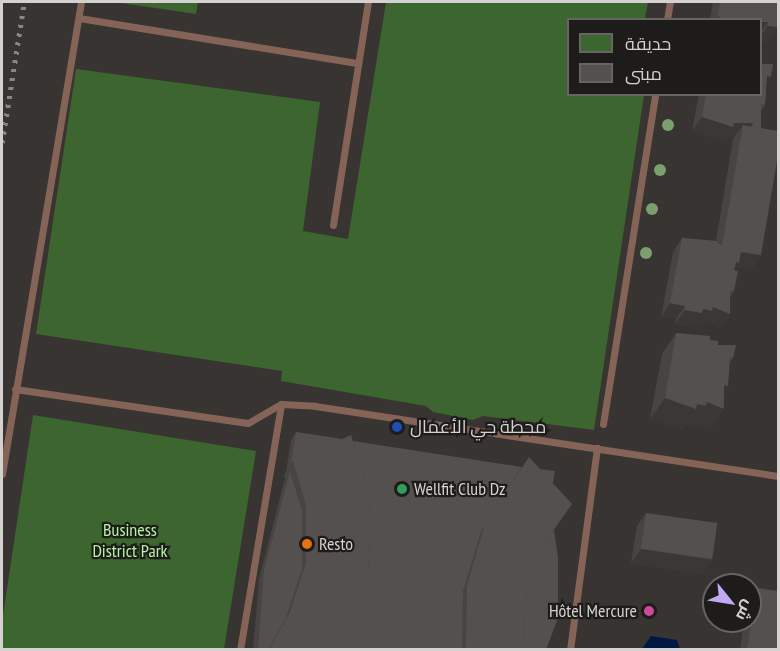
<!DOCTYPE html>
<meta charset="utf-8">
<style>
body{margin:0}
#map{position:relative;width:780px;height:651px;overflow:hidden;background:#373431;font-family:"PT Sans Narrow",Cairo,sans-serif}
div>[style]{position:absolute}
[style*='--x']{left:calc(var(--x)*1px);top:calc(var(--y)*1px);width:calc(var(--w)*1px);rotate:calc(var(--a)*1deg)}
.green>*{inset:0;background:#3c652f}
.water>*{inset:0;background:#011842}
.service>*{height:7px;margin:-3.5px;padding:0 3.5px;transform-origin:3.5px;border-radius:3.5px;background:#856457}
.rail>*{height:4.5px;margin-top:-2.25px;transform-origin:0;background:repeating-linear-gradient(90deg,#898684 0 3px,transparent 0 9px)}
.trees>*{width:12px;height:12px;margin:-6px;border-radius:50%;background:#7b9f6d}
.wall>*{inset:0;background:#474543}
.shaded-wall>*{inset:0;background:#3a3837}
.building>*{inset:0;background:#53504e;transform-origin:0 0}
.dots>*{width:16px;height:16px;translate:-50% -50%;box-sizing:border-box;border:3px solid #1d1c1b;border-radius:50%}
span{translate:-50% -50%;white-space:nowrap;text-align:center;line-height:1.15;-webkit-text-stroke:4.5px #1d1c1b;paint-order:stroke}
.poi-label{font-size:18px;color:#d4d2d1}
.left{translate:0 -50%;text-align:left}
.right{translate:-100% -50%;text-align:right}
.park-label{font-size:18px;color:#b2f79e}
.frame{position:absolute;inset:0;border:3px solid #d4d2d1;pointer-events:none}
.legend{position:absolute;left:567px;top:18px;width:195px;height:78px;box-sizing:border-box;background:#1d1c1b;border:2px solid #666564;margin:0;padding:8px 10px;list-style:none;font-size:18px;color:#d4d2d1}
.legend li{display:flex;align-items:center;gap:12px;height:30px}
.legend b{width:30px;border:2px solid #666564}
.north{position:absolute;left:702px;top:573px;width:60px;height:60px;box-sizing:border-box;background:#1d1c1b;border:2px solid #666564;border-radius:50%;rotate:120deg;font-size:16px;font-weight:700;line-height:24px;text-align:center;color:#d4d2d1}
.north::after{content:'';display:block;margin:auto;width:21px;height:27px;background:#c0a8f3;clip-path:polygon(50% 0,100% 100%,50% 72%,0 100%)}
</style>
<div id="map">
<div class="green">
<div style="clip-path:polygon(114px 2px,198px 2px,196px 14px)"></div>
<div style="clip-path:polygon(386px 2px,648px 2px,645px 19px,568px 20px,568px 94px,644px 95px,594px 430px,483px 416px,473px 420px,433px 412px,426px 406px,281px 381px,282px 371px,36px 334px,76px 69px,320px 102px,303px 231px,348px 239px)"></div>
<div style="clip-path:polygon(33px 415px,256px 451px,224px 649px,2px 649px,2px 622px)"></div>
</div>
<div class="water">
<div style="clip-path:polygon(651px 636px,677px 640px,680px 649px,642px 649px)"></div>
</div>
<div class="service">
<div style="--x:79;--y:18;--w:283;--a:9.2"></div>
<div style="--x:667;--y:20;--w:18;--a:-81"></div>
<div style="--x:333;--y:225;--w:226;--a:-81.1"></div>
<div style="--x:15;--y:389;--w:235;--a:8.3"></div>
<div style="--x:248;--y:423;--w:38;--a:-30"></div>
<div style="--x:281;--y:404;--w:34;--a:3"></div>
<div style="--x:315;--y:406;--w:468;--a:8.6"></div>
<div style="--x:603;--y:424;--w:334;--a:-81"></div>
<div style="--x:2;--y:474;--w:479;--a:-80.5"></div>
<div style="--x:240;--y:650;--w:249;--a:-80.5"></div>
<div style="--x:570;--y:650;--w:204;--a:-82.4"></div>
</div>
<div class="rail">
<div style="--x:2;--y:143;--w:143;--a:-81.1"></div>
</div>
<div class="trees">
<div style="left:668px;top:125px"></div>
<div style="left:660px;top:170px"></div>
<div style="left:652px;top:209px"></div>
<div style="left:646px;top:253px"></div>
</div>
<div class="wall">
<div style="clip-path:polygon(713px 2px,778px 2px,777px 11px,777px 27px,767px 41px,760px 40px,760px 20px,710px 20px)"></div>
<div style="clip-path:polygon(766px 83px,765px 105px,761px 111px,761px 255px,752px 269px,737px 266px,734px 270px,734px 291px,730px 297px,730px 314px,720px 328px,705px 321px,703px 324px,695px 323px,693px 327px,675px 324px,676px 319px,661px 317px,673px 252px,682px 238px,716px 241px,733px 139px,735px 136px,727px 137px,724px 141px,692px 131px,699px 94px,760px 94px)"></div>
<div style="clip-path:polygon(676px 333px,710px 340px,733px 358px,729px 364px,724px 392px,709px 430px,694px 424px,692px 427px,685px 425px,682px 429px,650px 419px,662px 354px)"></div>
<div style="clip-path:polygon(296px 432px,353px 441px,553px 483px,554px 530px,546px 650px,253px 650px,259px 579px,285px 478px,284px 475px,286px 472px,291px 440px)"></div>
<div style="clip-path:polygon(646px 513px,712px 560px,702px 574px,631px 563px,637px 526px)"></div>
<div style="clip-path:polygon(757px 588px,778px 650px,740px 650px,744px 621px,750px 621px,750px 598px)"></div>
</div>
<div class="shaded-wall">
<div style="clip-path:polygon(718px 17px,727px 20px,716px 20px)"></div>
<div style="clip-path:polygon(760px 22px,768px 22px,760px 33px)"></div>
<div style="clip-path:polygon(768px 26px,777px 27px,767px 41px,760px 40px,760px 36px)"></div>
<div style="clip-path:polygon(702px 117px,734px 123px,753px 123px,743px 136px,743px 125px,735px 136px,727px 137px,724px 141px,692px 131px)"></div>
<div style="clip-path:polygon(741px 252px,761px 255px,752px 269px,737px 266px,730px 276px,726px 276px)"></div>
<div style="clip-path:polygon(670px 303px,685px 306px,676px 319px,661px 317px)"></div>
<div style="clip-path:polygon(713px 307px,730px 314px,720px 328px,705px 321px,703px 324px,695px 323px,693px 327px,675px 324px,685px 310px,703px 309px)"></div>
<div style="clip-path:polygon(724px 385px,728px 386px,715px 405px,724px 409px,709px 430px,694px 424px,692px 427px,685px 425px,682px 429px,650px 419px,665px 398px,697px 404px)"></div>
<div style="clip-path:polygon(641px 549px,712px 560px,702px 574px,631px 563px)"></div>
</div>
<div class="building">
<div style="clip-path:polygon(720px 2px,778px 2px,778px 4px,777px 4px,777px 27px,768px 26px,768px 22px,760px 22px,760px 20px,727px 20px,718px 17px)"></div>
<div style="clip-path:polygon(760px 64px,773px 64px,771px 77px,767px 76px,765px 105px,761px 104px,761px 128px,778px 131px,778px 155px,761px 255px,741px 252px,739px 263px,736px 262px,734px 270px,738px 271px,734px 291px,730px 291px,730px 314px,713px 307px,712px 311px,703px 309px,702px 313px,685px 310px,685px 306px,670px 303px,682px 238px,716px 241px,722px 246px,743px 125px,752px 127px,753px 123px,734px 123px,733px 127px,702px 117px,706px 94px,760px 94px)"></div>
<div style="clip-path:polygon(676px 333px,710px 336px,710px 340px,718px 341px,718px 345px,736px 345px,733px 358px,730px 357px,728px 386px,724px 385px,724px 409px,707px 402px,706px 406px,697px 404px,696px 409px,665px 398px)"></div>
<div style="clip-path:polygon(296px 432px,342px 439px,293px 461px,291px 464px)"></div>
<div style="clip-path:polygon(351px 435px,364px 474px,371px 521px,368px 573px,352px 623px,339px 650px,269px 650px,290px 612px,306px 563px,306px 505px,293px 461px)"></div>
<div style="clip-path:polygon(353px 441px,522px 467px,481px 531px,463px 591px,462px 650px,339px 650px,352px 623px,368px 573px,371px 521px,364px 474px)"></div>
<div style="clip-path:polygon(529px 457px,572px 504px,541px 548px,527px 592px,523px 635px,527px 650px,467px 650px,466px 646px,467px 585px,485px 524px)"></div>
<div style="clip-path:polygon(539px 469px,555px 471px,553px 483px)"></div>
<div style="clip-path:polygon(290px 471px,302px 511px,302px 569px,286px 618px,268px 650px,258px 650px,264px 571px)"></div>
<div style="left:646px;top:513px;width:72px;height:36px;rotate:8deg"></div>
<div style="clip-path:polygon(554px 530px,558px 557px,558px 618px,546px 650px,527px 650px,523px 635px,527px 592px,541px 548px)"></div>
<div style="clip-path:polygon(757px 588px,778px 591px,778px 650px,747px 650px)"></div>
</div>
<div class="dots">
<div style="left:397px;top:427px;background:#1a4fb4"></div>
<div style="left:402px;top:489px;background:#2e9e5b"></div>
<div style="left:307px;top:544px;background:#e8710a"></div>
<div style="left:649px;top:611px;background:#d1479c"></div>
</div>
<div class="poi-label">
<span class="left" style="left:410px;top:427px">محطة حي الأعمال</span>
<span class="left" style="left:414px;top:489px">Wellfit Club Dz</span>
<span class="left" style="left:319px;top:544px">Resto</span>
<span class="right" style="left:637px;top:611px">Hôtel Mercure</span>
</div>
<div class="park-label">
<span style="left:130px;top:541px">Business<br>District Park</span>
</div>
<div class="frame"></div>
<ul class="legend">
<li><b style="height:16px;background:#3c652f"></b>حديقة</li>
<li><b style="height:16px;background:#53504e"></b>مبنى</li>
</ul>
<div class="north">ش</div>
</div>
